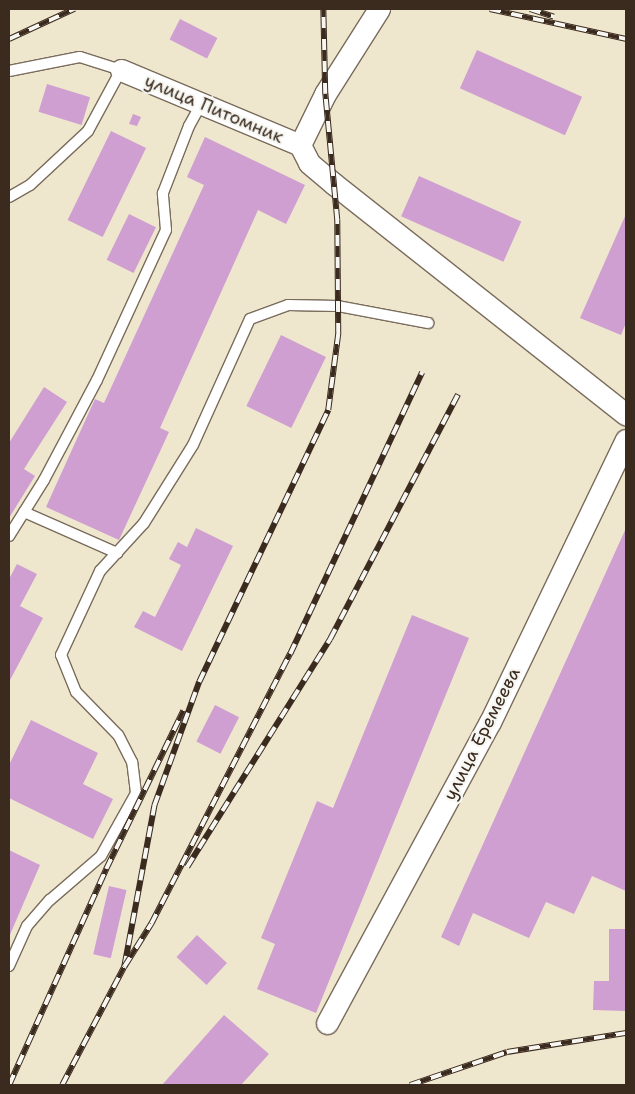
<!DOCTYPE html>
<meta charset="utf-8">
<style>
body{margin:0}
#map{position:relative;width:635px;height:1094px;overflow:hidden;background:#eee7ce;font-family:"Shantell Sans",sans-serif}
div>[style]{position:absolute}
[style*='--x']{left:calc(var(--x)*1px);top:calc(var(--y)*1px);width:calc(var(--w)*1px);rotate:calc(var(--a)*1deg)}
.building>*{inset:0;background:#ce9fd0;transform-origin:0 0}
.roads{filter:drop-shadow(1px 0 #7a6c5c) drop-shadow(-1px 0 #7a6c5c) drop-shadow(0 1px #7a6c5c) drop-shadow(0 -1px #7a6c5c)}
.lane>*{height:10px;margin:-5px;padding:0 5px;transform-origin:5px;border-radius:5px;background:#fff}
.street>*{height:21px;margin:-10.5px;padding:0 10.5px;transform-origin:10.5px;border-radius:10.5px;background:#fff}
.rail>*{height:5.5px;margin-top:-2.75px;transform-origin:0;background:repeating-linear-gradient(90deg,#f6f6f2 0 11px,#3b2a1e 0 22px);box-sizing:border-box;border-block:1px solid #3b2a1e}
span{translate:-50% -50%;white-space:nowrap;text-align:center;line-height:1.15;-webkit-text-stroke:4.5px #f6f6f2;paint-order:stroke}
.street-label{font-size:18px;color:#3b2a1e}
.frame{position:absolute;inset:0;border:10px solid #3b2a1e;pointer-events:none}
</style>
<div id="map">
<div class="building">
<div style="left:180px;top:19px;width:42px;height:23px;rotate:27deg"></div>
<div style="left:477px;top:50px;width:115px;height:42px;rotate:24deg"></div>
<div style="left:47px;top:84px;width:45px;height:29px;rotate:17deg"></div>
<div style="clip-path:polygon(133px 114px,141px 117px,137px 126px,129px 124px)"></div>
<div style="left:111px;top:131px;width:39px;height:99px;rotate:26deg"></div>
<div style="clip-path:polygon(205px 137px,305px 185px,286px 224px,258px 210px,160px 428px,169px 432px,119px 540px,46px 507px,95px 399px,104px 403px,204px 185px,187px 177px)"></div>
<div style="left:419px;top:176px;width:112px;height:44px;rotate:24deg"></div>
<div style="left:129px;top:214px;width:30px;height:51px;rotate:26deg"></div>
<div style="clip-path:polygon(626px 214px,626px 323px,621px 335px,580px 318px)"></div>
<div style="left:281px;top:335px;width:50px;height:79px;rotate:26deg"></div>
<div style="clip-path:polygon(44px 387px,67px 402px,24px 469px,35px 476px,9px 518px,9px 443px)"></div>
<div style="clip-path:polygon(196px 528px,233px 546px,182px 651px,134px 627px,143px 611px,155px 617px,181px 565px,169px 559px,178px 542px,187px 547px)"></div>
<div style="clip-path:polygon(626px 528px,626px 891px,592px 876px,574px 914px,546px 902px,529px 938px,473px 913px,459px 946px,441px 937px)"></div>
<div style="clip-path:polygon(17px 564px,37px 574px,20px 606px,43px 618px,9px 682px,9px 579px)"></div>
<div style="clip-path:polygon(412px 615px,469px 638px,316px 1013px,257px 989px,275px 944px,261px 938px,317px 801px,333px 808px)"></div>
<div style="left:215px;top:705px;width:27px;height:41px;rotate:27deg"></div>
<div style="clip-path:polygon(31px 720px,98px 753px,83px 784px,113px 799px,93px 839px,9px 798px,9px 765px)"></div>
<div style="clip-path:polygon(9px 850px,40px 865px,9px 937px)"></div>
<div style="left:109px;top:886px;width:18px;height:70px;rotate:13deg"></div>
<div style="clip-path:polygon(609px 929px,626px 929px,626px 1011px,593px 1010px,594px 981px,609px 981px)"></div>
<div style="left:197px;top:935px;width:41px;height:30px;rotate:43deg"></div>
<div style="clip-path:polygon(224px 1015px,269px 1054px,241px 1085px,162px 1085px)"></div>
</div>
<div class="roads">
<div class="lane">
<div style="--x:9;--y:71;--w:72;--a:-11.2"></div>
<div style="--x:80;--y:57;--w:43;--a:17.6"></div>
<div style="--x:121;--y:70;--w:69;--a:118.4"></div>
<div style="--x:88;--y:131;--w:79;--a:137"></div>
<div style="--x:30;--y:185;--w:24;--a:150"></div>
<div style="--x:24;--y:512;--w:102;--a:23.8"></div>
<div style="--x:9;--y:536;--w:66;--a:-58"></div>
<div style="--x:44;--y:480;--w:113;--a:-62.1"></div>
<div style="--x:97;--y:380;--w:165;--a:-65.3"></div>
<div style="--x:166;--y:230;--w:37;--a:-95"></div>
<div style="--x:163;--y:193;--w:72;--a:-68.8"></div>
<div style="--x:189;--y:126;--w:26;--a:-61"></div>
<div style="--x:9;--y:966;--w:44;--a:-65.8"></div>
<div style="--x:27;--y:926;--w:35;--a:-49"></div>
<div style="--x:50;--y:900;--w:67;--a:-40.8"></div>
<div style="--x:101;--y:856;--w:72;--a:-60.9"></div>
<div style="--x:136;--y:793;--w:31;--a:-97"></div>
<div style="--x:132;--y:762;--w:30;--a:-117"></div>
<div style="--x:118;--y:735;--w:60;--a:-134.3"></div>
<div style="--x:76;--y:692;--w:40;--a:-112"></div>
<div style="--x:61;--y:655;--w:93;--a:-65.1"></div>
<div style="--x:100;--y:571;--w:65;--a:-47.5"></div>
<div style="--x:144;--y:523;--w:92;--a:-57.9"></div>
<div style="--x:193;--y:445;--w:138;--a:-65.7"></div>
<div style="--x:250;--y:319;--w:40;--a:-20.2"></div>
<div style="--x:288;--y:305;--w:50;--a:1.1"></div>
<div style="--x:338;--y:306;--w:92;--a:10.7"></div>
</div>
<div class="street">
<div style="--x:121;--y:70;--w:194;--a:22.7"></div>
<div style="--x:300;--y:145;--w:57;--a:-63.9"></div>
<div style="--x:325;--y:94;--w:101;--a:-57.6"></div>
<div style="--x:300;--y:145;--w:20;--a:63"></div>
<div style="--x:309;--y:163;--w:33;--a:40"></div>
<div style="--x:334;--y:184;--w:372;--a:38.3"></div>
<div style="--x:327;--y:1023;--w:342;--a:-61.6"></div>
<div style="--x:490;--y:722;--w:313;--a:-64.3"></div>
</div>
</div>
<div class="rail">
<div style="--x:490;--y:9;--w:139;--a:12.4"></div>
<div style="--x:530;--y:9;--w:25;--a:18"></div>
<div style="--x:9;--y:39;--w:72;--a:-24.8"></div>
<div style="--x:187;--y:867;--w:269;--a:-57.9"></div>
<div style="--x:330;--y:639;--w:276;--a:-62.4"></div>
<div style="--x:124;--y:967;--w:164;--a:-79.4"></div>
<div style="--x:154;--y:806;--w:132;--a:-70.1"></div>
<div style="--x:199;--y:682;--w:301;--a:-64.6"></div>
<div style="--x:328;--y:410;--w:77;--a:-82.5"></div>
<div style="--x:338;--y:334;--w:114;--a:-90.5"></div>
<div style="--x:337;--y:220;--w:127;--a:-95.4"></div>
<div style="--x:325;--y:94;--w:85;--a:-91.3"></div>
<div style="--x:9;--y:1085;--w:237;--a:-65.8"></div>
<div style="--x:106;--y:869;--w:176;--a:-64"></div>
<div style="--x:62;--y:1085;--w:133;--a:-62.3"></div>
<div style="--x:124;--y:967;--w:51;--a:-57.9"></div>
<div style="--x:151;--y:924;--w:304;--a:-62.8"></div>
<div style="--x:290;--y:654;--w:311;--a:-64.9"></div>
<div style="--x:410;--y:1085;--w:102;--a:-18.8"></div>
<div style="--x:507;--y:1052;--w:121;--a:-9.1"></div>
</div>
<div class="street-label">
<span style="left:214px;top:109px;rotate:23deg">улица Питомник</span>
<span style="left:482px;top:734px;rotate:-63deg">улица Еремеева</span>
</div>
<div class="frame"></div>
</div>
